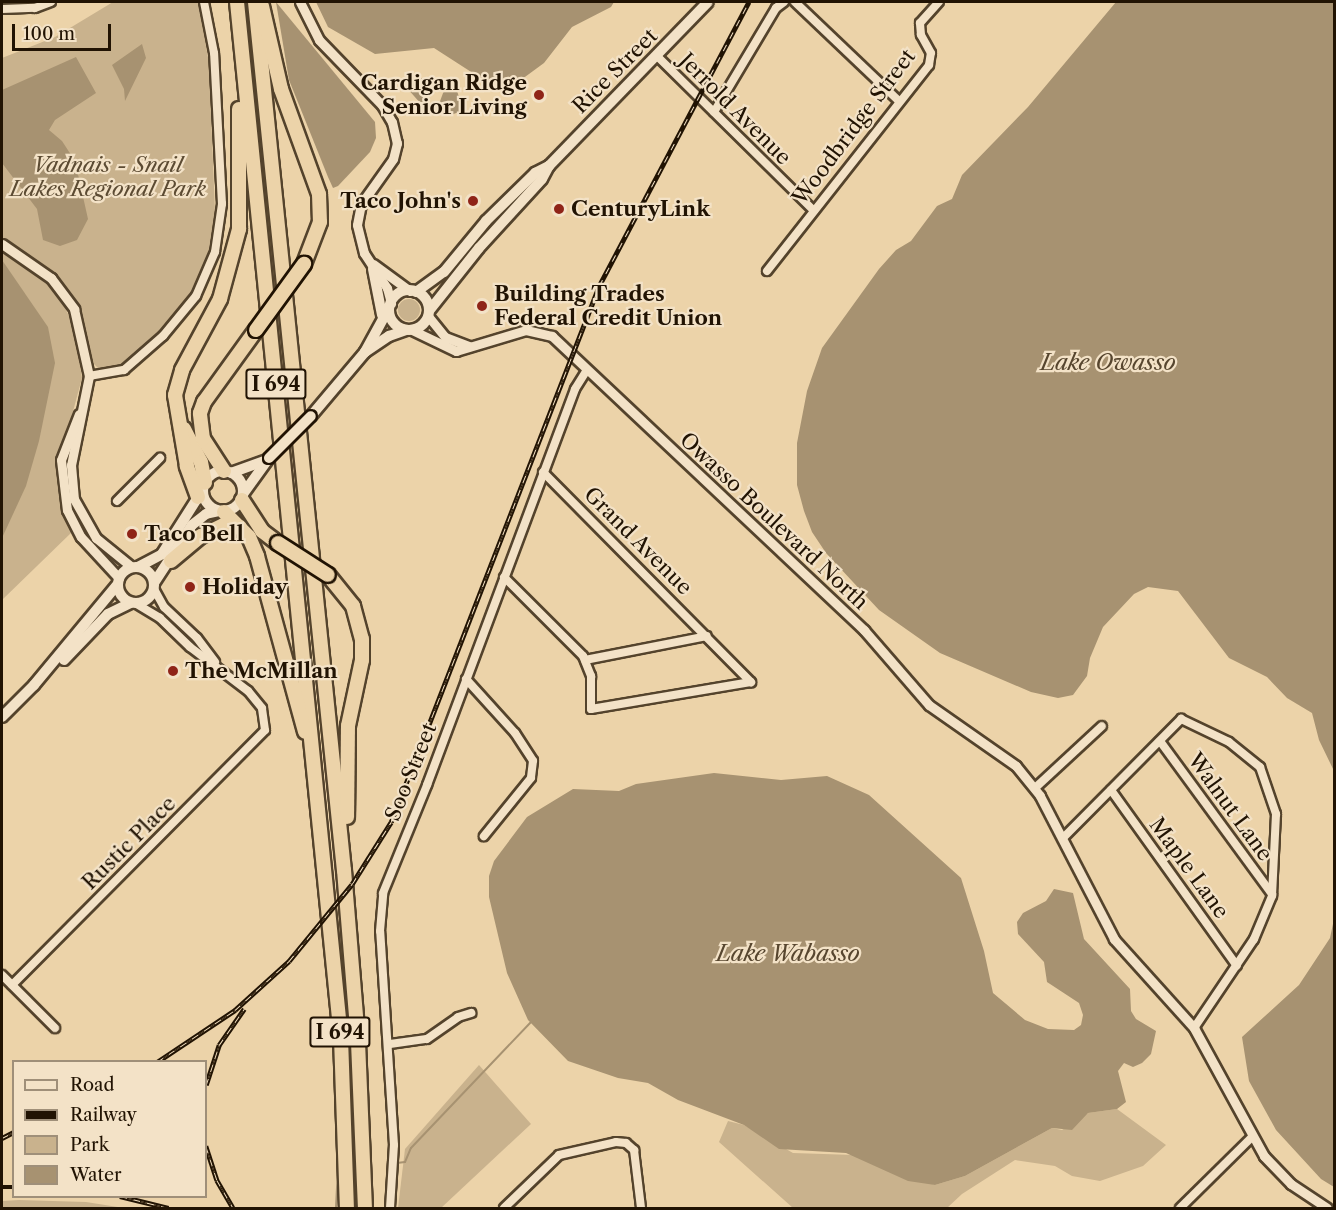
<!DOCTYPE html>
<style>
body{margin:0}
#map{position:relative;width:1336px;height:1210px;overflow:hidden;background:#ecd3a9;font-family:"Libre Caslon Text",serif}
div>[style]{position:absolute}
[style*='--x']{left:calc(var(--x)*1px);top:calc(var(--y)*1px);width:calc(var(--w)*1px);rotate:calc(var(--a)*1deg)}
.green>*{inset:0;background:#c9b28d}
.round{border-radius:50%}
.water>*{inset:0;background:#a79271}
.stream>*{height:2px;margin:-1px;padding:0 1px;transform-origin:1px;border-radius:1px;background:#a79271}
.roads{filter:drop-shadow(2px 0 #54432c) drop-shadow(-2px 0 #54432c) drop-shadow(0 2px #54432c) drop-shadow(0 -2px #54432c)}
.minor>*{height:8px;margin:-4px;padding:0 4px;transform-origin:4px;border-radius:4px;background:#f3e2c7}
.tertiary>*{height:9px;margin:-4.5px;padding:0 4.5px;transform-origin:4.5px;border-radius:4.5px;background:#f3e2c7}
.secondary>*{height:10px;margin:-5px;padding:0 5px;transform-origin:5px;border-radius:5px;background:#f3e2c7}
.secondary>.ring{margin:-5px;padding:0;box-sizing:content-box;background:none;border:10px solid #f3e2c7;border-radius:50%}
.motorway>*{height:14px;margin:-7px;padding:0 7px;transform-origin:7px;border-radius:7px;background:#ecd3a9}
.rail>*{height:4.5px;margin-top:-2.25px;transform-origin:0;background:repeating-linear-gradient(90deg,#f3e2c7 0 7px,#211303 0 14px);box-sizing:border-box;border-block:2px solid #211303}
.bridges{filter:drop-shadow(2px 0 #211303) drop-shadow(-2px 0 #211303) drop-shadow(0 2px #211303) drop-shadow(0 -2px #211303)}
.secondary-bridge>*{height:10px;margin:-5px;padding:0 5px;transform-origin:5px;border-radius:5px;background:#f3e2c7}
.motorway-bridge>*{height:14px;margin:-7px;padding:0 7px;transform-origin:7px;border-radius:7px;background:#ecd3a9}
.dots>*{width:16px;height:16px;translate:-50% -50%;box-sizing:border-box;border:3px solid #f3e2c7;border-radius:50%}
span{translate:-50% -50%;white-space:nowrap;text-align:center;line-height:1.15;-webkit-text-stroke:4.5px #f3e2c7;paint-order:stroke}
.shield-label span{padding:2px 4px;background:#f3e2c7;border:2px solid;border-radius:4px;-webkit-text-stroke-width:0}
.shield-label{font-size:20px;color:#211303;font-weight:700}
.street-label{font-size:21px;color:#211303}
.poi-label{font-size:21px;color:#211303;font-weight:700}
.right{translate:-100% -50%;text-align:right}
.left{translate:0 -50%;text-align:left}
.park-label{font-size:21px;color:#5c4b33;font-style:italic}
.water-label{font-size:22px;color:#57462f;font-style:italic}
.frame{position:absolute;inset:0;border:3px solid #211303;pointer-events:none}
.legend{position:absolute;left:12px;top:1060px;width:195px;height:138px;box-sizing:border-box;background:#f3e2c7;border:2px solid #9f8f79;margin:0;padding:8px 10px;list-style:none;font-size:18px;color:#211303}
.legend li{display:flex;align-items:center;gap:12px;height:30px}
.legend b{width:30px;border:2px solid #9f8f79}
.scale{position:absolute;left:12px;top:24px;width:99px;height:27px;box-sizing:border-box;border:3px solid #211303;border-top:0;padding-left:8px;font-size:18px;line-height:21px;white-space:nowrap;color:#211303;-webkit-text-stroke:4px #f3e2c7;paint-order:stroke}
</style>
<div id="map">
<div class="green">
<div style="clip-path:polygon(113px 2px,198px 2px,209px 63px,215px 212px,207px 261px,182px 308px,127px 363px,100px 370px,94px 364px,81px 314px,67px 288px,42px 264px,2px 238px,2px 58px,55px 37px)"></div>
<div style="clip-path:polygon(2px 250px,44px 280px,62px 301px,74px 327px,82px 378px,57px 471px,61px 506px,72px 532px,2px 600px)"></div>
<div class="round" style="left:398px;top:299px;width:22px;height:22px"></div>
<div style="clip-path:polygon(479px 1065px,531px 1124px,441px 1208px,398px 1208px,405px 1149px)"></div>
<div style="clip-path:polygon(1117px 1109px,1166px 1145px,1143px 1166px,1100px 1181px,1072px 1176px,1055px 1166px,1015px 1160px,962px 1194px,947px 1208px,793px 1208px,719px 1142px,728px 1121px,744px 1125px,793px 1153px,854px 1155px,935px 1185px,965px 1176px,1052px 1128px,1062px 1130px,1088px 1113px)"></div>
<div style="clip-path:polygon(19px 1200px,86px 1202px,124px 1208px,2px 1208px,2px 1201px)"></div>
</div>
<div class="water">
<div style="clip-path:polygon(276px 2px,375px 122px,376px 138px,370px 152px,338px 186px,333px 188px,328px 177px,289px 80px)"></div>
<div style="clip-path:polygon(316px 2px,614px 2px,611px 7px,572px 27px,544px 63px,514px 85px,496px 88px,434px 48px,375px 54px,328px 27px)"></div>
<div style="clip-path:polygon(1116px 2px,1334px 2px,1334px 771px,1319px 740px,1312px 713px,1287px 698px,1267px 677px,1229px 658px,1178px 591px,1148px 587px,1134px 594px,1103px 627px,1090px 658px,1087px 676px,1073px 695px,1058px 698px,1031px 692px,940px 653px,879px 610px,826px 553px,812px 532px,804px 511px,797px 485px,797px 443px,807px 391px,822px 348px,879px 269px,896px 250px,911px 241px,937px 206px,952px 199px,962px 175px,1028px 107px)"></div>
<div style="clip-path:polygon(142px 44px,146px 58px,125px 101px,124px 89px,112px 65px)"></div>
<div style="clip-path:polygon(76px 57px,96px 93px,55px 120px,49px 130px,62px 141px,75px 161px,88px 219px,77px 240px,60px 246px,43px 240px,37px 209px,2px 163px,2px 90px)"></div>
<div style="clip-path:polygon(404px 78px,428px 78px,428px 106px,421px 104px,407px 88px)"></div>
<div style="clip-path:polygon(446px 85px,457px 91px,461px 103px,459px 112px,448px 116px,439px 104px)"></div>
<div style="clip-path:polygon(2px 260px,48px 327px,55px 363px,39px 441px,26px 486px,2px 538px)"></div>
<div style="clip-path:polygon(714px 773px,781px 780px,827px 776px,869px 795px,961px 878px,984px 951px,993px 993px,1025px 1020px,1048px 1029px,1074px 1030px,1081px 1025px,1083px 1015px,1079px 1003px,1047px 982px,1044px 962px,1018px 934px,1017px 922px,1023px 913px,1046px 901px,1054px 889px,1073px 893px,1084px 939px,1130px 989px,1131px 1011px,1136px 1019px,1156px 1031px,1151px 1054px,1142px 1063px,1133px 1067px,1124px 1063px,1118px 1071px,1126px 1102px,1117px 1109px,1088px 1113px,1072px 1130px,1052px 1128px,965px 1176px,935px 1185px,908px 1181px,846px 1153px,779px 1149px,744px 1125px,678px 1100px,648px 1083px,618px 1078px,568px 1061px,528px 1020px,507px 973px,489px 897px,489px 876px,494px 861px,527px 817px,573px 789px,619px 791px,636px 784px)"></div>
<div style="clip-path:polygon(1334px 919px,1334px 1187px,1321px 1179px,1276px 1130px,1249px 1081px,1242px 1037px,1299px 985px,1330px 938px)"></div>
</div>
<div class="stream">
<div style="--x:397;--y:1163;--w:8;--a:-7"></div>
<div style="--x:405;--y:1162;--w:15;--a:-67"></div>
<div style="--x:411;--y:1148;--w:173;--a:-46.4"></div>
<div style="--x:336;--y:1208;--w:41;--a:-87.2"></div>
</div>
<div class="roads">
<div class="minor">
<div style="--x:795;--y:2;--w:144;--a:43.6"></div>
<div style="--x:2;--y:9;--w:33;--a:-2"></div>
<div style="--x:35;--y:8;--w:17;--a:-21"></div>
<div style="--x:658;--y:57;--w:219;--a:44.6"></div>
<div style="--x:714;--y:112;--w:121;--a:-59.2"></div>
<div style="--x:776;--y:8;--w:10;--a:-37"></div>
<div style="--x:767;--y:271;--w:262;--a:-51.8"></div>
<div style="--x:929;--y:65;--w:12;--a:-81"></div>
<div style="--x:931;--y:53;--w:21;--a:-119"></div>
<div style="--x:921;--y:35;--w:12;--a:-95"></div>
<div style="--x:920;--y:23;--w:28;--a:-48"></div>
<div style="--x:89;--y:376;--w:36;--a:-10"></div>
<div style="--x:124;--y:370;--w:52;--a:-41.1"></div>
<div style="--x:163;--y:336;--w:52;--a:-50.5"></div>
<div style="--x:196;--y:296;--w:48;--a:-66.6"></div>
<div style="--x:215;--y:252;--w:49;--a:-81.7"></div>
<div style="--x:222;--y:204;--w:151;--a:-93"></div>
<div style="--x:214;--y:53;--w:52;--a:-101.1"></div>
<div style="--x:543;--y:472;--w:296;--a:45.3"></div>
<div style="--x:117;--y:501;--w:61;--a:-45"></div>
<div style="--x:504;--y:577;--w:112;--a:45"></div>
<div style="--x:583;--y:656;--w:22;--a:68"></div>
<div style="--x:591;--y:676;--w:33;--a:90"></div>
<div style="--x:591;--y:709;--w:162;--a:-9.6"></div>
<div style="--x:154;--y:589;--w:21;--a:61"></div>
<div style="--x:164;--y:607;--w:45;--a:43.2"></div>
<div style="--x:197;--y:638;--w:30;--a:53"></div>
<div style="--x:585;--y:660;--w:124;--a:-11.1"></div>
<div style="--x:466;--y:679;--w:73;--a:47.8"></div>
<div style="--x:515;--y:733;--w:33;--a:57"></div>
<div style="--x:533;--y:761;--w:17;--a:97"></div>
<div style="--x:531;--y:778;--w:75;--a:129"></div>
<div style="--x:1160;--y:741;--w:190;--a:53.8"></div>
<div style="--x:1035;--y:788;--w:91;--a:-42.8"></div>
<div style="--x:1111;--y:790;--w:216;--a:54.4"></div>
<div style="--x:1063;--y:838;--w:168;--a:-45.2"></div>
<div style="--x:1181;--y:719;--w:53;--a:25.6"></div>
<div style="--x:1229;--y:742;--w:40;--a:39"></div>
<div style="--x:1260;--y:767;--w:50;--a:71.2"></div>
<div style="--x:1276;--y:814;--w:82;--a:92.8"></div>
<div style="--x:1272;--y:896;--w:47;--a:112.7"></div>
<div style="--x:1254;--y:939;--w:107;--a:124"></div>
<div style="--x:2;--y:975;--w:75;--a:45"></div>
<div style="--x:12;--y:985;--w:359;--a:-45.2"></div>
<div style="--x:265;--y:730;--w:22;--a:-98"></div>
<div style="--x:262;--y:708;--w:22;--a:-129"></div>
<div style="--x:248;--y:691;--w:73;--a:-142.8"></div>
<div style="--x:190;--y:647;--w:42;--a:-136"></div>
<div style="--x:160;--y:618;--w:27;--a:-149"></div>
<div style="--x:390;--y:1044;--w:37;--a:-8"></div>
<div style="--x:427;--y:1039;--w:38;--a:-35"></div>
<div style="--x:458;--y:1017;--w:14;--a:-17"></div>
<div style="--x:390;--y:1208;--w:63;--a:-86.4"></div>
<div style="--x:394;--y:1145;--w:214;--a:-93.7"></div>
<div style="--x:380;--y:931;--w:38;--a:-85"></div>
<div style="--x:383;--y:893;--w:117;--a:-67.8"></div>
<div style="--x:427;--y:785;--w:423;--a:-69.5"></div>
<div style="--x:575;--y:389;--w:22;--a:-58"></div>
<div style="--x:504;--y:1208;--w:76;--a:-43.9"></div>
<div style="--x:559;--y:1155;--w:58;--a:-12.8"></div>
<div style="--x:616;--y:1142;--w:10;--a:6"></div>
<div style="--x:626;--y:1143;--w:11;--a:41"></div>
<div style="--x:634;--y:1150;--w:58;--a:83.1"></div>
<div style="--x:1180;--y:1208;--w:101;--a:-44.6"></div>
</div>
<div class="tertiary">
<div style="--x:300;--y:2;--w:42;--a:63.4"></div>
<div style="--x:319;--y:40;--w:91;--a:45.9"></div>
<div style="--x:382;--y:105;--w:20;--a:60"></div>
<div style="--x:392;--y:122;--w:22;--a:77"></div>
<div style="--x:397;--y:143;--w:16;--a:104"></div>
<div style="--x:393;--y:159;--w:55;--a:125.4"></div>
<div style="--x:361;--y:204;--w:21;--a:101"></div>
<div style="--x:357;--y:225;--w:29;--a:76"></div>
<div style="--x:364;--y:253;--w:42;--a:56.7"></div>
<div style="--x:387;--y:288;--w:16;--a:75"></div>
<div style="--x:2;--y:244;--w:60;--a:34.8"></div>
<div style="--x:51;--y:278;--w:39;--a:53"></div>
<div style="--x:74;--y:309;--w:69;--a:77.4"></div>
<div style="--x:89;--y:376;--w:91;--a:101.4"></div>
<div style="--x:71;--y:465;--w:34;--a:85"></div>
<div style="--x:74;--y:499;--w:45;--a:60.6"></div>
<div style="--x:96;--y:538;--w:46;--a:38.9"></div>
<div style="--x:373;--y:264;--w:46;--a:36.1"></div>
<div style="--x:428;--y:316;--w:27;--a:51"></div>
<div style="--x:445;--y:337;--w:26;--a:21"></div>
<div style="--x:412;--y:330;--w:49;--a:25.5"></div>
<div style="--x:456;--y:351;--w:73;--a:-16.7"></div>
<div style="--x:526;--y:330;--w:27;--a:13"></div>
<div style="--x:552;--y:336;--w:429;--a:43.3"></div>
<div style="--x:864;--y:630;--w:99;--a:49.1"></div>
<div style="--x:929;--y:705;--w:106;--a:35"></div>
<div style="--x:1016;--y:766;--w:38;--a:51"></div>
<div style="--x:1040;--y:796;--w:161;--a:62.6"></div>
<div style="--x:1114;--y:939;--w:120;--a:48"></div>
<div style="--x:1194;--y:1028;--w:146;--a:61.3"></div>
<div style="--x:1264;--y:1156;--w:39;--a:46"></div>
<div style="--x:1291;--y:1184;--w:43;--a:33.7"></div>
<div style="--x:79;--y:414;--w:49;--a:111.4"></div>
<div style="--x:61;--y:460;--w:50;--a:83.2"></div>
<div style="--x:67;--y:510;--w:30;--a:63"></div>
<div style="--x:81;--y:537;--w:56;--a:47.2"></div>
</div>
<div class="secondary">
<div style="--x:373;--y:269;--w:47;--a:78.9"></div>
<div class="ring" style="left:389px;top:290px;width:30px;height:30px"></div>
<div style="--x:416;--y:292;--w:34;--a:-36"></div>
<div style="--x:444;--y:272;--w:66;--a:-50.5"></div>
<div style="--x:486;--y:221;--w:69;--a:-44.4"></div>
<div style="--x:535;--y:173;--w:16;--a:-27"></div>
<div style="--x:549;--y:166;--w:228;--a:-45.9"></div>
<div style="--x:429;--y:311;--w:80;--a:-51.6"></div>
<div style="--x:479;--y:248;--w:93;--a:-47.6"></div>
<div style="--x:542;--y:179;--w:15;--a:-62"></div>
<div style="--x:365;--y:352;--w:50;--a:-61.4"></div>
<div style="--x:311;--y:416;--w:84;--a:-49.8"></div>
<div style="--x:365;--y:352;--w:29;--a:-34"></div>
<div style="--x:389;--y:336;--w:18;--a:-19"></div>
<div class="ring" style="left:203px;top:471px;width:30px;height:30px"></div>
<div style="--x:231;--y:473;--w:37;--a:-20"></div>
<div style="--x:243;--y:494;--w:44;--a:-54.2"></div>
<div class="ring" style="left:118px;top:567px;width:26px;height:26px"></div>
<div style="--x:138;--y:567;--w:27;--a:-28"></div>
<div style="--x:162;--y:554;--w:75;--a:-57.6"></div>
<div style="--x:154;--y:583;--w:69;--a:-56.8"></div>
<div style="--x:192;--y:525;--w:18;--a:-38"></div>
<div style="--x:206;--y:514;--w:13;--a:-13"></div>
<div style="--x:64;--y:660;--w:64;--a:-46.3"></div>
<div style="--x:108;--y:614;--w:25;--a:-26"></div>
<div style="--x:2;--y:717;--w:45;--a:-45"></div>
<div style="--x:34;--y:685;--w:131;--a:-50.3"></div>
</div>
<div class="motorway">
<div style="--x:237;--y:2;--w:1041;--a:84.27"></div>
<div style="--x:341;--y:1038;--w:170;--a:88"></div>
<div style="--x:255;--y:2;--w:873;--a:84.15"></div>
<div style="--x:344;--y:870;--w:173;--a:85.3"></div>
<div style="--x:358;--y:1042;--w:166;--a:87.6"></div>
<div style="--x:262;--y:6;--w:85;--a:77.1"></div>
<div style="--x:281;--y:89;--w:112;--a:70.1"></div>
<div style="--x:319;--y:194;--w:28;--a:88"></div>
<div style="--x:320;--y:222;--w:45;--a:110.9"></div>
<div style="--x:184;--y:429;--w:37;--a:63"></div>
<div style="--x:201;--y:462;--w:21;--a:79"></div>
<div style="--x:224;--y:471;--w:38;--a:-123"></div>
<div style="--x:203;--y:439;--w:26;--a:-97"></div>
<div style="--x:200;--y:413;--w:12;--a:-70"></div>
<div style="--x:204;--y:402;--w:89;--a:-54.2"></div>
<div style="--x:198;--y:497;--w:33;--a:-110"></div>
<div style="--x:187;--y:466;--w:72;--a:-99.6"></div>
<div style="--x:175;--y:395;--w:26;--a:-74"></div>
<div style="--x:182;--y:370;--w:81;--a:-61.8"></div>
<div style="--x:220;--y:299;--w:73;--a:-74.8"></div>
<div style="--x:239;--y:229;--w:120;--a:-90"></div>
<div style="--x:242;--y:500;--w:37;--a:57"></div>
<div style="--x:262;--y:531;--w:20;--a:37"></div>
<div style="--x:224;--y:512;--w:35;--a:45"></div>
<div style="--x:249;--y:537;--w:21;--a:67"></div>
<div style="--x:257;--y:556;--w:182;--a:74.7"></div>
<div style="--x:171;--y:561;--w:39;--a:-40"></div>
<div style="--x:201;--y:536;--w:25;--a:-26"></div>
<div style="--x:224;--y:525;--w:16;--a:7"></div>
<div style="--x:328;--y:575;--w:40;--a:51"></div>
<div style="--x:353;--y:606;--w:34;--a:75"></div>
<div style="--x:362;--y:639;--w:21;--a:90"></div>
<div style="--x:362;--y:660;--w:67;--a:102"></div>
<div style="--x:348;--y:726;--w:91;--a:90.6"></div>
</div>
</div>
<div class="rail">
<div style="--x:157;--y:1062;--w:94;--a:-33.7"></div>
<div style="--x:235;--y:1010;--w:73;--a:-42.2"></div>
<div style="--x:289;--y:961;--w:99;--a:-50.7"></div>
<div style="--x:352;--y:884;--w:73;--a:-57.8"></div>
<div style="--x:391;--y:822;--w:575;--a:-68.79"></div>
<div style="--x:599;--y:286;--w:321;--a:-62.2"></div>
<div style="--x:206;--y:1085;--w:42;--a:-72"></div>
<div style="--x:219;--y:1045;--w:44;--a:-55.2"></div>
<div style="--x:2;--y:1138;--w:13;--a:-27"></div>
<div style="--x:206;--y:1146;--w:36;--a:72"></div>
<div style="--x:217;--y:1180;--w:32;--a:60"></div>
<div style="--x:2;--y:1187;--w:12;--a:0"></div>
<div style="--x:120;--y:1196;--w:50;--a:13.8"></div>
</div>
<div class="bridges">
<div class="secondary-bridge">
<div style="--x:269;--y:458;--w:59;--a:-45"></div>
</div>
<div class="motorway-bridge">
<div style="--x:256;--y:330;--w:82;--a:-54"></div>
<div style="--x:278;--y:543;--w:59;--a:32.6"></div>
</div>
</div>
<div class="dots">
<div style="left:539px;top:95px;background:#8f2418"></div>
<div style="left:473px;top:201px;background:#8f2418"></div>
<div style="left:559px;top:209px;background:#8f2418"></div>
<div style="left:482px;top:306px;background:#8f2418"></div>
<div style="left:132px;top:534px;background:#8f2418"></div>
<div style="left:190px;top:587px;background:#8f2418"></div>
<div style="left:173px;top:671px;background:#8f2418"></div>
</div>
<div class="shield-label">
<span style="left:276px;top:384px">I 694</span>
<span style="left:340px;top:1032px">I 694</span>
</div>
<div class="street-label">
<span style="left:615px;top:71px;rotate:-45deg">Rice Street</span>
<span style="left:735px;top:109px;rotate:45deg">Jerrold Avenue</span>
<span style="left:854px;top:127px;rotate:-53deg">Woodbridge Street</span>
<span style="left:774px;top:521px;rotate:43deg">Owasso Boulevard North</span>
<span style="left:638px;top:541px;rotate:45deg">Grand Avenue</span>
<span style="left:411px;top:772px;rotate:-68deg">Soo Street</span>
<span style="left:1230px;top:807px;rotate:54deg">Walnut Lane</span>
<span style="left:129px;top:843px;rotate:-45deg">Rustic Place</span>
<span style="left:1189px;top:868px;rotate:54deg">Maple Lane</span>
</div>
<div class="poi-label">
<span class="right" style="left:527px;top:95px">Cardigan Ridge<br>Senior Living</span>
<span class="right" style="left:461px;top:201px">Taco John's</span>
<span class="left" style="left:571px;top:209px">CenturyLink</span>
<span class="left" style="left:494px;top:306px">Building Trades<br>Federal Credit Union</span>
<span class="left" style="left:144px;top:534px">Taco Bell</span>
<span class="left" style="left:202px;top:587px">Holiday</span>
<span class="left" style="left:185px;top:671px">The McMillan</span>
</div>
<div class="park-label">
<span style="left:108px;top:177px">Vadnais - Snail<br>Lakes Regional Park</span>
</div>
<div class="water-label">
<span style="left:1108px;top:363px">Lake Owasso</span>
<span style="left:788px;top:954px">Lake Wabasso</span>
</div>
<div class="frame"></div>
<ul class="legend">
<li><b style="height:8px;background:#f3e2c7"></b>Road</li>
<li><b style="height:8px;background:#211303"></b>Railway</li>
<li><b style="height:16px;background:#c9b28d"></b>Park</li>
<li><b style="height:16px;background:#a79271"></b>Water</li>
</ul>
<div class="scale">100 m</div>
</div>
